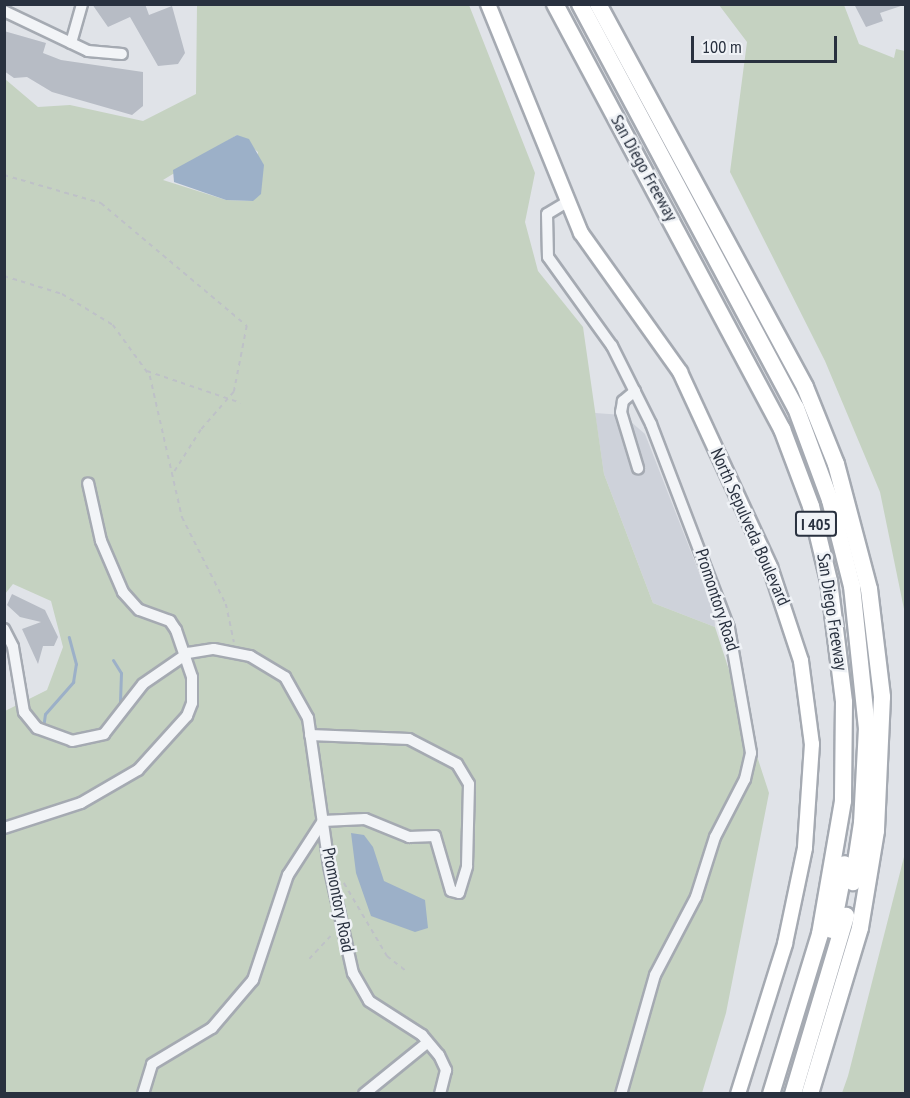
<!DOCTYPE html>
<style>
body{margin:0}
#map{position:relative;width:910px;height:1098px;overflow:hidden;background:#e0e3e8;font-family:"PT Sans Narrow",sans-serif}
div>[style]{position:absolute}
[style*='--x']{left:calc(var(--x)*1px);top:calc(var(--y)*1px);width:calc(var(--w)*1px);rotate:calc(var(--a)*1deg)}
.built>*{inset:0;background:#ced2da}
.green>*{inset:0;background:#c5d2c1}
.water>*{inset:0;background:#9cb0c8}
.stream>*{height:3px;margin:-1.5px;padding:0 1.5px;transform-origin:1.5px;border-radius:1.5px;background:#9cb0c8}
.building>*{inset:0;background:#b7bcc5}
.path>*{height:1.5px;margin-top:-0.75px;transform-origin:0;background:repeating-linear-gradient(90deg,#bec1c7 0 4.5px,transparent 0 9px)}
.roads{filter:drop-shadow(2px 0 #a5aab2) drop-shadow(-2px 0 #a5aab2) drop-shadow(0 2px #a5aab2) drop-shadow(0 -2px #a5aab2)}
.minor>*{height:10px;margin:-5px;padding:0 5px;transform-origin:5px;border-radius:5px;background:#f2f4f7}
.major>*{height:14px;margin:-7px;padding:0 7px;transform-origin:7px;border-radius:7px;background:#fff}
.highway>*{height:16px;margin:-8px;padding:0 8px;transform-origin:8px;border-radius:8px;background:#fff}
span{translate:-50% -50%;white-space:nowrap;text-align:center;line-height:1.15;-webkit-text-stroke:5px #eff2f6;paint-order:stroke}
.shield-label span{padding:2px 4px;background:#eff2f6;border:2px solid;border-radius:4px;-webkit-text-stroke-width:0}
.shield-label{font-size:16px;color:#29313f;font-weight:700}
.street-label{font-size:18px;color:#29313f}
.frame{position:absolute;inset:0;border:6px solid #29313f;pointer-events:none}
.scale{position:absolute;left:691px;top:36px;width:146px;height:27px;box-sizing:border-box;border:3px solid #29313f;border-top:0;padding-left:8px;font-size:18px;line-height:21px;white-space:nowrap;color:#29313f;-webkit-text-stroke:4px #eff2f6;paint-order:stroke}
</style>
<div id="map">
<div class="built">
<div style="clip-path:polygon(595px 413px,623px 415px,645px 434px,714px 611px,715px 627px,653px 603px,604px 474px)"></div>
</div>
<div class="green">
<div style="clip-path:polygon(evenodd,197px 5px,469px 5px,535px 173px,525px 222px,538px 271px,583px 327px,604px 474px,653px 603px,715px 627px,769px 793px,726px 1013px,702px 1093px,5px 1093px,5px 711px,47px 690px,63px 647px,51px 601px,13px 584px,5px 594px,5px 79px,38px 107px,70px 105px,143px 121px,196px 94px,197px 5px,237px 135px,258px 152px,253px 201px,226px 200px,163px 180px,237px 135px)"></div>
<div style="clip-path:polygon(719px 5px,844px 5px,859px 44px,894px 58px,896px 49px,905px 51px,905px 614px,880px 492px,825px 361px,730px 172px,747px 42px)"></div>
<div style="clip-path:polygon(905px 853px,905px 1093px,842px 1093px,848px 1076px)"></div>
</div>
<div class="water">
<div style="clip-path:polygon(237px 135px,249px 139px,264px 165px,261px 194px,253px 201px,226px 200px,174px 182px,173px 170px)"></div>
<div style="clip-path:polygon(351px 833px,364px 835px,373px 847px,384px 881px,425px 900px,428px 928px,415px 932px,371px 916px,356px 873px)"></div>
</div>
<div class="stream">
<div style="--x:113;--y:660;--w:15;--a:58"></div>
<div style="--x:121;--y:673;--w:33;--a:92"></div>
<div style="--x:43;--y:728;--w:14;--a:-82"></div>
<div style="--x:45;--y:714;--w:43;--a:-48.8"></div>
<div style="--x:73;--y:682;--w:18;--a:-81"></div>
<div style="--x:76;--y:664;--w:28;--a:-105"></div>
</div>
<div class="building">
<div style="clip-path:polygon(92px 4px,145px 4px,149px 15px,172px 6px,185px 53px,178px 64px,158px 66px,130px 17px,108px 27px)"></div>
<div style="clip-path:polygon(854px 4px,901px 4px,901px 6px,880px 13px,883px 21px,866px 27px)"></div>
<div style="clip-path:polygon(4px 31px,46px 43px,43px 53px,61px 60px,143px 72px,143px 106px,132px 115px,52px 92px,27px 77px,14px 78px,4px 71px)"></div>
<div style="clip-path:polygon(12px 594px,45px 610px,58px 637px,54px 646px,43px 646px,38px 664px,22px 629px,41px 622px,20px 617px,7px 605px)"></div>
</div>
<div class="path">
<div style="--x:4;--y:175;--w:101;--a:16.1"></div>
<div style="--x:101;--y:203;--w:191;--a:40.1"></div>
<div style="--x:247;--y:326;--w:67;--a:101.1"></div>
<div style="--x:234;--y:392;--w:50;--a:131"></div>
<div style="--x:201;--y:430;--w:49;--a:122.4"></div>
<div style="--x:4;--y:276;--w:61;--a:17.2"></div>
<div style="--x:62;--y:294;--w:60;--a:31.3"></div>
<div style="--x:113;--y:325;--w:63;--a:54"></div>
<div style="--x:150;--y:376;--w:145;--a:77.2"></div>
<div style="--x:182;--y:517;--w:97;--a:63.2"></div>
<div style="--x:226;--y:604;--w:39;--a:78"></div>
<div style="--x:147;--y:371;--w:99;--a:18.8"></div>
<div style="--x:344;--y:883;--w:85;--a:59.5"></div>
<div style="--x:387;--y:956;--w:24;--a:38"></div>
<div style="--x:309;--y:959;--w:35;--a:-47"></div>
</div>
<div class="roads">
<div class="minor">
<div style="--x:4;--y:11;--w:93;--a:25.5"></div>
<div style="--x:88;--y:51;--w:34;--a:5"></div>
<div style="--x:71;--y:43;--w:41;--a:-74.2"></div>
<div style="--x:567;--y:202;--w:23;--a:149"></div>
<div style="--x:547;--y:214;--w:43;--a:88.7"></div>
<div style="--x:548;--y:257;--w:110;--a:54.3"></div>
<div style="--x:612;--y:346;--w:87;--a:63.4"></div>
<div style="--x:651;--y:424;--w:218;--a:69.1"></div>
<div style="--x:729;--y:628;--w:127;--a:80"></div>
<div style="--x:751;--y:753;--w:27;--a:103"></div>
<div style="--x:745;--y:779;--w:65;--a:117.3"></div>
<div style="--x:715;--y:837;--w:63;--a:107.6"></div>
<div style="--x:696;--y:897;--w:88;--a:117.7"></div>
<div style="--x:655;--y:975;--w:124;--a:105.9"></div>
<div style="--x:635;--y:391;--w:16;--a:140"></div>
<div style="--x:623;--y:401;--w:11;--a:100"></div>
<div style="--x:621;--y:412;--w:59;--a:73.1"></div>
<div style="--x:4;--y:629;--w:20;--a:63"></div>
<div style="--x:13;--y:647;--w:66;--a:80.4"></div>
<div style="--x:24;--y:712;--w:21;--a:51"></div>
<div style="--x:37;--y:728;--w:37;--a:20"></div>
<div style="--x:72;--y:741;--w:33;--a:-12"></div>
<div style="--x:104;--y:734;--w:63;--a:-52"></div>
<div style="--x:143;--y:684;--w:55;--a:-34.6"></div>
<div style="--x:188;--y:653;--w:26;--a:-9"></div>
<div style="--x:214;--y:649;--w:37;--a:11"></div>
<div style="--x:250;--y:656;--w:41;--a:31"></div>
<div style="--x:285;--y:677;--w:47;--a:60.7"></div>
<div style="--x:308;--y:718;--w:149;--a:81.9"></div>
<div style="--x:329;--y:866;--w:110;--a:77.4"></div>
<div style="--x:353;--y:973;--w:32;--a:60"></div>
<div style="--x:369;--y:1001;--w:63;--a:32.7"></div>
<div style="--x:422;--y:1035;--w:26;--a:50"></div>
<div style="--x:439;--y:1055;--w:17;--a:65"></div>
<div style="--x:446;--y:1070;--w:25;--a:104"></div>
<div style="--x:4;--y:828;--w:81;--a:-18"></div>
<div style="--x:81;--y:803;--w:66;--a:-30.1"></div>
<div style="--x:138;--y:770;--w:73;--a:-47.8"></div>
<div style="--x:187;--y:716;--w:14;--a:-69"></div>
<div style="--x:192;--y:703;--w:26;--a:-90"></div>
<div style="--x:192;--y:677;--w:50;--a:-108.8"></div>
<div style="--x:176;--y:630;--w:11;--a:-124"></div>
<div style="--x:170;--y:621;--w:33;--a:-160"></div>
<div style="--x:139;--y:610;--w:24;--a:-132"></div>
<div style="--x:123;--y:592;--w:56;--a:-113.3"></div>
<div style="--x:101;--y:541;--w:59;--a:-102.6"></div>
<div style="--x:143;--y:1094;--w:31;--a:-73"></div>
<div style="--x:152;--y:1064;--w:70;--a:-31"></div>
<div style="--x:212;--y:1028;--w:63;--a:-49.5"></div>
<div style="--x:253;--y:980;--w:111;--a:-71.6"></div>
<div style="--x:288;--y:875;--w:64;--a:-57.1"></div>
<div style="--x:323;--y:821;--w:42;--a:-2.7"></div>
<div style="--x:365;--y:819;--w:48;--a:22.2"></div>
<div style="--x:409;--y:837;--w:26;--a:-2"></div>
<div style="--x:435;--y:836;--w:57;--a:73.8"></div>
<div style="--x:451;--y:891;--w:8;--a:14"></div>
<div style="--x:459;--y:893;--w:28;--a:-73"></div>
<div style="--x:467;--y:866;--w:82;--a:-88.6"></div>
<div style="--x:469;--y:784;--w:23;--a:-121"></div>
<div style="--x:457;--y:764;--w:54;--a:-152.5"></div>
<div style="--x:409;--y:739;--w:99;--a:-177.7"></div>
<div style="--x:364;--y:1094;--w:82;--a:-39.1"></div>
</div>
<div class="major">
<div style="--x:488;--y:4;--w:247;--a:67.9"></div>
<div style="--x:581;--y:233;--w:171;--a:54.5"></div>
<div style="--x:680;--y:372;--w:215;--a:65.2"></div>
<div style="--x:770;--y:567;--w:99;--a:71.7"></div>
<div style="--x:801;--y:661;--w:84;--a:82.5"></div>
<div style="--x:812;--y:744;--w:104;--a:93.9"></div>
<div style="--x:805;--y:848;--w:98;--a:101.8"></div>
<div style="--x:785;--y:944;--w:157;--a:107.4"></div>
</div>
<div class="highway">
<div style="--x:555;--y:4;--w:482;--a:61.9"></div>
<div style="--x:782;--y:429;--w:82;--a:69.4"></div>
<div style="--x:811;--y:506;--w:77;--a:76.5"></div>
<div style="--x:829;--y:581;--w:122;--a:82.9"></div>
<div style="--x:844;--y:702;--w:99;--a:90.6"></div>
<div style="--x:843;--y:801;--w:135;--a:99.8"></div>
<div style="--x:820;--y:934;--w:167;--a:107"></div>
<div style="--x:580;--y:4;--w:458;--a:61.9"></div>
<div style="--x:796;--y:408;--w:98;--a:69.7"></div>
<div style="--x:830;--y:500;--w:89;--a:75.7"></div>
<div style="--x:852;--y:586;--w:143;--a:84"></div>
<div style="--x:867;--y:728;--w:95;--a:93"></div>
<div style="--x:862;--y:823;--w:60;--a:98.7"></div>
<div style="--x:598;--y:4;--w:435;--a:61.6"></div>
<div style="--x:805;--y:387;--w:83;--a:68.1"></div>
<div style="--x:836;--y:464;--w:129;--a:75.2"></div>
<div style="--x:869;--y:589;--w:109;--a:83.1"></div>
<div style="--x:882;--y:697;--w:134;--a:92.6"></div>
<div style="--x:876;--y:831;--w:98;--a:99.4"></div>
<div style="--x:860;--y:928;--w:173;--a:106.8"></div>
<div style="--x:832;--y:930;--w:67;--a:-78.9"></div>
<div style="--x:793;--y:1094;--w:186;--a:-73.4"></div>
</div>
</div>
<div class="shield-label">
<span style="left:816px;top:524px">I 405</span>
</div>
<div class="street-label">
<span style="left:644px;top:168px;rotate:61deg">San Diego Freeway</span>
<span style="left:750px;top:527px;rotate:66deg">North Sepulveda Boulevard</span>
<span style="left:717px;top:600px;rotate:72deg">Promontory Road</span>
<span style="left:832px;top:612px;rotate:81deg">San Diego Freeway</span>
<span style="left:338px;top:900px;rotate:79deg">Promontory Road</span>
</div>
<div class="frame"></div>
<div class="scale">100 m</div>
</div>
